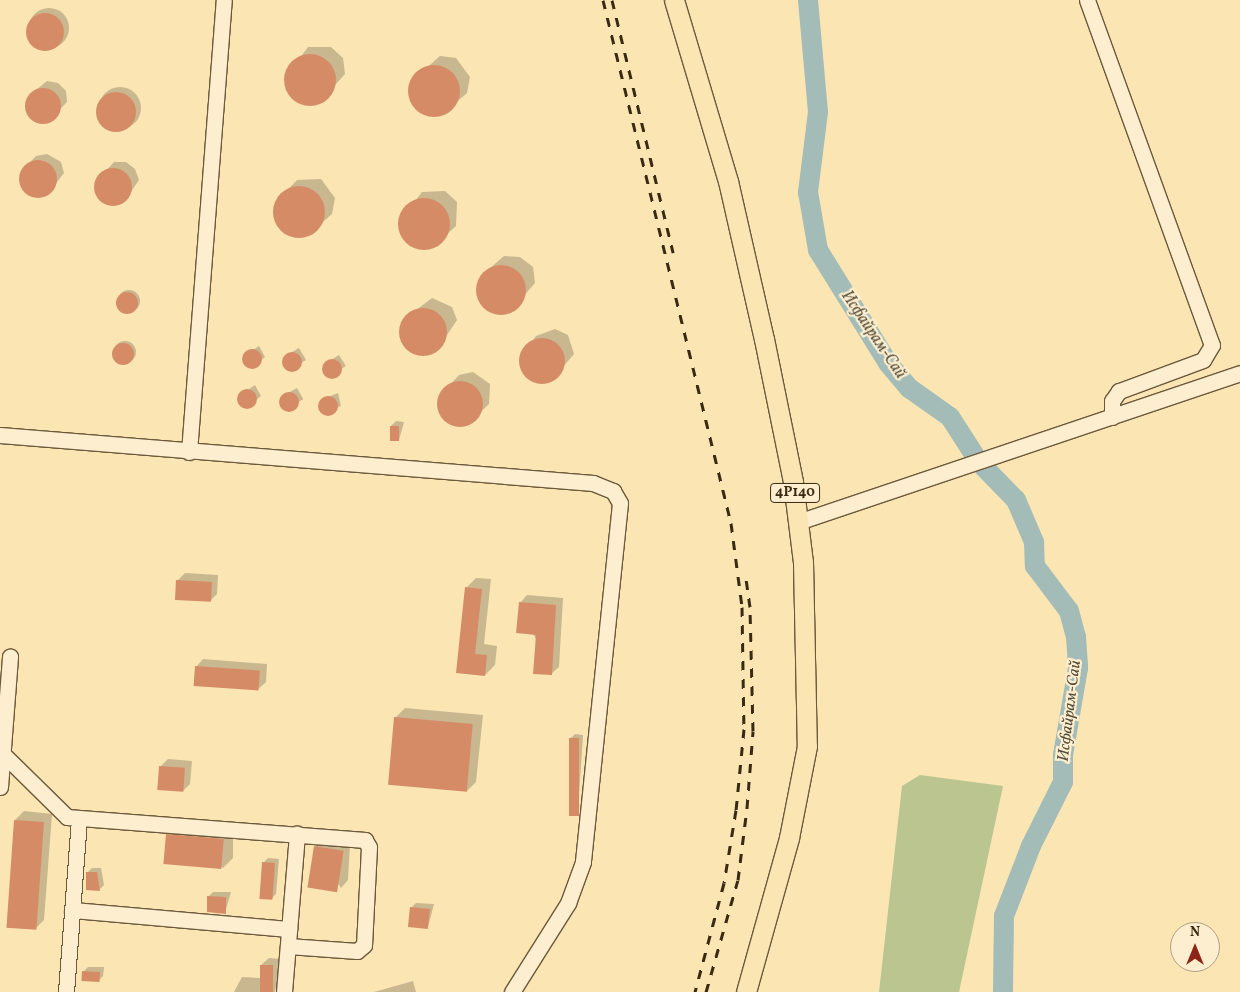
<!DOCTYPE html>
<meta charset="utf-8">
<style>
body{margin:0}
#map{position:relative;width:1240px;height:992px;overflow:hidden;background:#fae5b3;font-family:Vollkorn,serif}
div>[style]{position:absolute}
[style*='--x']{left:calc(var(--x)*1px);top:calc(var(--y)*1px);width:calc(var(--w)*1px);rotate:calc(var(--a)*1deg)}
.green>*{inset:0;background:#bbc58f}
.shadow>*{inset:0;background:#0003;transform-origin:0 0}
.round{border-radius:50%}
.river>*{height:20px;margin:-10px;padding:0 10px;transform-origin:10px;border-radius:10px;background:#a4bcb8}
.building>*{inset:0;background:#d58c66;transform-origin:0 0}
.roads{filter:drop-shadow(1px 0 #6b593b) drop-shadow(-1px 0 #6b593b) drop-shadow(0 1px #6b593b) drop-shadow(0 -1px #6b593b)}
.minor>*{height:15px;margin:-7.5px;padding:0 7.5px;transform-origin:7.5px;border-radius:7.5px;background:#fceece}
.major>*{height:19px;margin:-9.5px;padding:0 9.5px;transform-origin:9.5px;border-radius:9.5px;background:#fae5b3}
.rail>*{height:3px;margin-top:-1.5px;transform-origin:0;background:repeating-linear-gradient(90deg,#3b2a13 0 9px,transparent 0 18px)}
span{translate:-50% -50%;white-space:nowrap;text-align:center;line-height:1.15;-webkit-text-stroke:4.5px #fceece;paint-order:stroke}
.shield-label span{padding:1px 4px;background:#fceece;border:1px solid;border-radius:4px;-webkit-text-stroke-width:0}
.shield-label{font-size:14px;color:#3b2a13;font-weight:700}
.water-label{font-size:16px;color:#554e3c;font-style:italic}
.north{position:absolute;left:1170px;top:922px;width:50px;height:50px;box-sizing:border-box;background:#fceece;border:1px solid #afa083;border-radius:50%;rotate:0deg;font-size:14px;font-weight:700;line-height:20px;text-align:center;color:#3b2a13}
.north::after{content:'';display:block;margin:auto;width:18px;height:22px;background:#8f2418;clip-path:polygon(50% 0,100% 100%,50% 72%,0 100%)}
</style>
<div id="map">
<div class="green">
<div style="clip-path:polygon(920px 775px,1003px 786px,959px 992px,879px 992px,902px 786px)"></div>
</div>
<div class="shadow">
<div class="round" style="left:29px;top:8px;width:40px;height:40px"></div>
<div style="clip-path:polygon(308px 47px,331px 47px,343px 58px,345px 74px,319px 103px,302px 103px,289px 94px,285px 78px)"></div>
<div style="clip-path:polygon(440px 56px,456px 58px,470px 77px,467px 93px,443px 114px,427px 115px,414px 105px,412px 81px)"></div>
<div style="clip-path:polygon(47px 81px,58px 83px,66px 91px,67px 102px,48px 122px,32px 120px,26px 111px,30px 95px)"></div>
<div class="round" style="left:99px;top:87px;width:42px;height:42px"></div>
<div style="clip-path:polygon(47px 154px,61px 162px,64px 173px,47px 195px,35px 197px,25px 191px,21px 174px,28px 164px,45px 160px,31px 161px,36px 156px)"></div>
<div style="clip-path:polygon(114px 162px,126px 162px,135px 169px,139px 180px,126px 199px,110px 204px,100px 199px,95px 183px)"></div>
<div style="clip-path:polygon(321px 179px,335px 198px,332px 214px,308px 235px,292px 236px,275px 219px,276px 202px,297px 180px)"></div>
<div style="clip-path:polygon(445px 191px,457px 202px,456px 226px,433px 247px,416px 247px,403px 238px,399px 222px,422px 192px)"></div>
<div style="clip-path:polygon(504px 256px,520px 257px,533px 267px,535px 283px,510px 312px,488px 310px,479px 298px,481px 276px)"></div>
<div class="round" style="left:118px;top:290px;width:22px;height:22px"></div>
<div style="clip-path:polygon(432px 298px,452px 307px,457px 320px,437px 350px,422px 355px,407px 349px,400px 335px,403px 320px)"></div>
<div style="clip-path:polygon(555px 329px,568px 335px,574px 354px,551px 381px,536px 382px,524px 374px,519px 360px,536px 336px)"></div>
<div class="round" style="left:114px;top:341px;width:22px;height:22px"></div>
<div style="clip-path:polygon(259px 346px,265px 357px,251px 368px,243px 357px)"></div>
<div style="left:299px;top:348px;width:14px;height:19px;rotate:60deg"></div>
<div style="left:339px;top:355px;width:13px;height:19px;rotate:58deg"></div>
<div style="clip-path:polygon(473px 372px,490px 384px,489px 404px,468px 424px,454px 425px,439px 410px,440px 396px,459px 375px)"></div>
<div style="clip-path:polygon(255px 385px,261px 396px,247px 407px,239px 396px)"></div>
<div style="left:297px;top:388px;width:13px;height:19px;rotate:61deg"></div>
<div style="clip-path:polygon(338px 393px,341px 406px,325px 413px,321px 400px)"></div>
<div style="clip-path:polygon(396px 421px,404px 422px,399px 440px,391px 426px)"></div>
<div style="clip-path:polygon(185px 573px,218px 575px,217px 594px,210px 601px,178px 580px)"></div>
<div style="clip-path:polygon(476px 578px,491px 579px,484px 644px,497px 646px,495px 665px,485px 675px,457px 672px,466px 588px)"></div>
<div style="clip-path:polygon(527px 595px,563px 598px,559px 667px,551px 674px,520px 603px)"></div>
<div style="clip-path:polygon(203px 659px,267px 664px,266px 682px,258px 689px,196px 667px)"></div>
<div style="clip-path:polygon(405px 708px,483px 715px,476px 782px,466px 792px,395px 718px)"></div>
<div style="clip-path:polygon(575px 734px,583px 735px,578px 811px,574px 815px,570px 739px)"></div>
<div style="clip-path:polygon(168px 759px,192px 761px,190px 784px,183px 791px,161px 766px)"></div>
<div style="clip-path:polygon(24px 811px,52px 814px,44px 920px,35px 929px,15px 820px)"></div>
<div style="clip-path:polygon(177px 825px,233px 829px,233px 858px,223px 868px,167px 835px)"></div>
<div style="clip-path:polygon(322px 840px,350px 844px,348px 880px,341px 888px,315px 847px)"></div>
<div style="clip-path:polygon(268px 858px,279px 859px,276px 894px,271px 899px,263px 863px)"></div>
<div style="clip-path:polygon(92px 868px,101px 868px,104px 885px,99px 890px,88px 872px)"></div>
<div style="clip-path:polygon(213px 892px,231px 892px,225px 913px,209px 896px)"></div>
<div style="clip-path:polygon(416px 903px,434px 904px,428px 927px,411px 908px)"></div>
<div style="clip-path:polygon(269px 958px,280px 959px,275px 992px,234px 992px,242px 977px,261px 978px,261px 965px)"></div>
<div style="clip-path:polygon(88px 967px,104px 967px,103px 976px,98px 981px,84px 971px)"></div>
<div style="clip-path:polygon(413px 981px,416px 992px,374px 992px)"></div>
</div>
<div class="river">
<div style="--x:808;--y:0;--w:112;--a:84.9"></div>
<div style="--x:818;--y:112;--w:81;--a:97.1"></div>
<div style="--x:808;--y:192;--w:59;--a:80.2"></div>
<div style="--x:818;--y:250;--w:133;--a:58.2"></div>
<div style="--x:888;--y:363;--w:33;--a:50"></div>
<div style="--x:909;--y:388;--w:50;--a:35.3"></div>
<div style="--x:950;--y:417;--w:54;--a:57.2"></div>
<div style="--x:979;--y:462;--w:53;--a:45.8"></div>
<div style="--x:1016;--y:500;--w:46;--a:66.8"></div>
<div style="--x:1034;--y:542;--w:24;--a:88"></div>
<div style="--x:1035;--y:566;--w:56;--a:52.9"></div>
<div style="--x:1069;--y:611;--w:27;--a:75"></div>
<div style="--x:1076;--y:637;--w:31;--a:86"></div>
<div style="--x:1078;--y:668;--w:88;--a:99.8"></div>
<div style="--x:1063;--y:755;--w:27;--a:90"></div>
<div style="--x:1063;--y:782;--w:72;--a:116.6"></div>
<div style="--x:1031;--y:846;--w:75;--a:111.1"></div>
<div style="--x:1004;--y:916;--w:76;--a:90.8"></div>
</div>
<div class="building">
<div class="round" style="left:26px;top:13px;width:38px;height:38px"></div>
<div class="round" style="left:284px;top:54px;width:52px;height:52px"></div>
<div class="round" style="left:408px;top:65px;width:52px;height:52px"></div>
<div class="round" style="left:25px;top:88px;width:36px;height:36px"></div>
<div class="round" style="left:96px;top:92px;width:40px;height:40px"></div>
<div class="round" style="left:19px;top:160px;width:38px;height:38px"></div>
<div class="round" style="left:94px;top:168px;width:38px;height:38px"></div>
<div class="round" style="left:273px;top:186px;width:52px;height:52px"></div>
<div class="round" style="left:398px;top:198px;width:52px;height:52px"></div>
<div class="round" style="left:476px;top:265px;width:50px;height:50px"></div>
<div class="round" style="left:116px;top:292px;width:22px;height:22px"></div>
<div class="round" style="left:399px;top:308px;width:48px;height:48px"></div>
<div class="round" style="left:519px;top:338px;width:46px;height:46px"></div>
<div class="round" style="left:112px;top:343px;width:22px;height:22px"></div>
<div class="round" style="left:242px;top:349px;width:20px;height:20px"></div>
<div class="round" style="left:282px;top:352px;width:20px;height:20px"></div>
<div class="round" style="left:322px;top:359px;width:20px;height:20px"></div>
<div class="round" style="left:437px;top:381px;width:46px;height:46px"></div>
<div class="round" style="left:237px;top:389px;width:20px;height:20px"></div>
<div class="round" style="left:279px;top:392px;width:20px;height:20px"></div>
<div class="round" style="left:318px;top:396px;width:20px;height:20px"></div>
<div style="left:390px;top:426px;width:9px;height:15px"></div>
<div style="left:176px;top:580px;width:36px;height:20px;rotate:3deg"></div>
<div style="clip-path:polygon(465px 587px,482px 589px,475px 654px,487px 655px,485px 676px,456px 673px)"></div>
<div style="clip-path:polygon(519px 602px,556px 605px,552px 675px,533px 674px,536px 635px,516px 633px)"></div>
<div style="left:195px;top:666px;width:65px;height:20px;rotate:4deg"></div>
<div style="left:394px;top:717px;width:79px;height:68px;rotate:5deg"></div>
<div style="left:569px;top:738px;width:10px;height:78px"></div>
<div style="left:159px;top:766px;width:26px;height:24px;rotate:4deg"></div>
<div style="left:14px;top:820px;width:30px;height:108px;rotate:4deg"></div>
<div style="left:166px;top:834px;width:58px;height:30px;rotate:5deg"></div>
<div style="left:314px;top:846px;width:30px;height:42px;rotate:9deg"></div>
<div style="left:262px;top:862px;width:13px;height:37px;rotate:4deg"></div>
<div style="clip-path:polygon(86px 872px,97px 872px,100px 891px,86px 890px)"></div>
<div style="clip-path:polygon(207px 896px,226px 897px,226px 914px,207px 912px)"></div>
<div style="left:410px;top:907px;width:20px;height:20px;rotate:6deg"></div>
<div style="left:260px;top:965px;width:13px;height:27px"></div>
<div style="left:82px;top:971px;width:18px;height:10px;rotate:3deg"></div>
</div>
<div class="roads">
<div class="minor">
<div style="--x:1087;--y:0;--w:367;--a:70.1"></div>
<div style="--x:1212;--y:345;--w:17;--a:121"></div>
<div style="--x:1203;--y:360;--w:90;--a:159.7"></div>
<div style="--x:1119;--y:391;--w:12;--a:125"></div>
<div style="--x:1112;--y:401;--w:16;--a:90"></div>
<div style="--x:0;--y:435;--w:595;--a:4.63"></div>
<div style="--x:593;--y:483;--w:22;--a:22"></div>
<div style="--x:613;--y:491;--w:14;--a:60"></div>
<div style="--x:620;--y:503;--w:361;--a:95.9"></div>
<div style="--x:583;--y:862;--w:44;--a:110.1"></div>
<div style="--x:568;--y:903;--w:105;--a:122.2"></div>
<div style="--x:189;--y:452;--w:453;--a:-85.6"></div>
<div style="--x:798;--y:522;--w:466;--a:-18.6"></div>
<div style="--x:3;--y:754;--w:90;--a:44.5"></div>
<div style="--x:67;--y:817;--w:299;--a:4.4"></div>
<div style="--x:365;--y:840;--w:8;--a:60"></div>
<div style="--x:369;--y:847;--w:98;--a:92.9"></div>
<div style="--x:364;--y:945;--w:9;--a:139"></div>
<div style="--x:357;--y:951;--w:69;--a:-175.9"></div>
<div style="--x:0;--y:787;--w:131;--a:-85.6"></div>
<div style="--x:72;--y:910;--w:218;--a:5"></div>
<div style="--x:66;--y:992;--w:174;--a:-85.7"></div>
<div style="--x:284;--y:992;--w:159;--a:-85.3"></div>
</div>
<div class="major">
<div style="--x:674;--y:0;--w:189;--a:73.4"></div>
<div style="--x:728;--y:181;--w:162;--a:77.2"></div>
<div style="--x:764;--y:339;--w:146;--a:78.5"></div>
<div style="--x:793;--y:482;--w:81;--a:82.9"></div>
<div style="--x:803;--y:562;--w:184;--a:88.8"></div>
<div style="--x:807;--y:746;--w:94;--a:101.1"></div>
<div style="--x:789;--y:838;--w:160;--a:105.6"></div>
</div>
</div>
<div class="rail">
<div style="--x:603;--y:0;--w:538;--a:76.25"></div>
<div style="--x:731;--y:523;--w:85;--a:82.5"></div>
<div style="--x:742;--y:607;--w:122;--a:89.1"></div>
<div style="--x:744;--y:729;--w:81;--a:95.6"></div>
<div style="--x:736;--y:810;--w:74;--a:99.3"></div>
<div style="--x:724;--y:883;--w:113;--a:104.9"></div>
<div style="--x:612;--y:0;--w:260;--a:76.4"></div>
<div style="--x:706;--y:992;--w:116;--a:-74.1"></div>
<div style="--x:738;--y:880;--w:73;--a:-82.9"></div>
<div style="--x:747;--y:808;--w:77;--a:-85.5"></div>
<div style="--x:753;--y:731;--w:124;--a:-91.4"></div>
<div style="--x:750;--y:607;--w:35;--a:-98"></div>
</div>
<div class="shield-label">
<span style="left:795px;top:493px">4P140</span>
</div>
<div class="water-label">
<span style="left:873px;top:335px;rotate:56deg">Исфайрам-Сай</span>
<span style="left:1070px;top:711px;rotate:-83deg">Исфайрам-Сай</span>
</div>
<div class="north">N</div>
</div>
